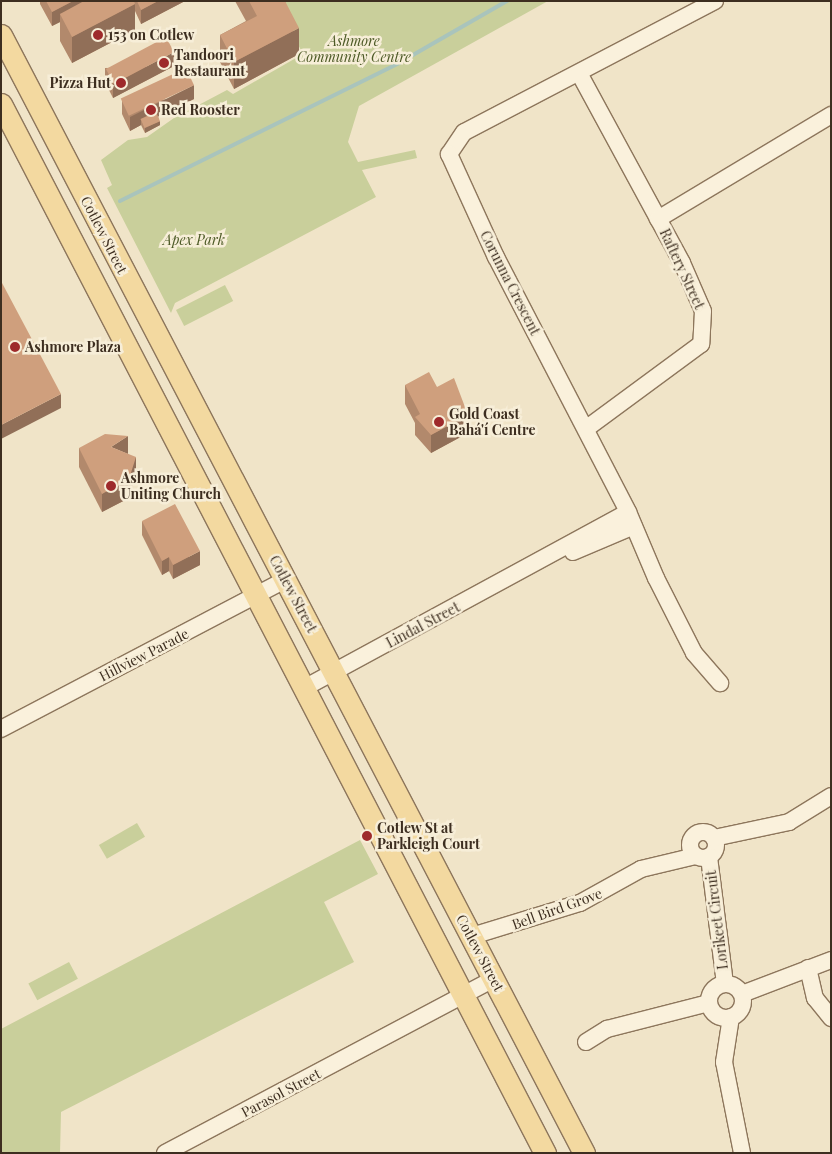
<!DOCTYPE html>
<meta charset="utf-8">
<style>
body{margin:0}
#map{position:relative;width:832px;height:1154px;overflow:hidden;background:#f0e4c8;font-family:"Playfair Display",serif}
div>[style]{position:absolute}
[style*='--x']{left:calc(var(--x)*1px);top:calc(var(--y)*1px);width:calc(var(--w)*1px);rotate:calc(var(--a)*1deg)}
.green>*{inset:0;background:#c9cf9b;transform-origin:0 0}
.stream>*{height:4px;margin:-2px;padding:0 2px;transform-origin:2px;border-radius:2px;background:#a9c4bc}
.roads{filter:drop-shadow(1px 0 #8d765c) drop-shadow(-1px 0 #8d765c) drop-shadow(0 1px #8d765c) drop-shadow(0 -1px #8d765c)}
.minor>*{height:16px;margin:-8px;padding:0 8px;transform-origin:8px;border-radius:8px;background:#faf1dc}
.minor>.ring{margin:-8px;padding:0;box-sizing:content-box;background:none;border:16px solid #faf1dc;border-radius:50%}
.major>*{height:21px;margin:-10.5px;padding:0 10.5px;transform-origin:10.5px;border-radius:10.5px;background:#f3d9a0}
.wall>*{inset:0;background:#b2896c}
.shaded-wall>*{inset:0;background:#916f58}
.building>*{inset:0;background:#cf9f7d;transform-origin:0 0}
.dots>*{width:14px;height:14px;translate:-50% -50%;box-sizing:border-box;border:2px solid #f7eed8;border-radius:50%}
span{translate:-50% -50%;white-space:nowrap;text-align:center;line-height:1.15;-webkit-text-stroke:5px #f7eed8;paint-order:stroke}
.poi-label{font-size:14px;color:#3d2e20;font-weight:700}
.left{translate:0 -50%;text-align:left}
.right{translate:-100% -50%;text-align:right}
.park-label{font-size:14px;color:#4d5a26;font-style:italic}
.street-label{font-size:14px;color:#3d2e20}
.frame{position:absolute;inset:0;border:2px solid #3d2e20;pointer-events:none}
</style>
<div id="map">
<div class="green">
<div style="clip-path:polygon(275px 1px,548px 1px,359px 106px,348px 142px,358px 162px,415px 150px,417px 158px,362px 170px,376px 197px,175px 303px,171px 313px,107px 188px,112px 185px,101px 160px,128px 140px,147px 137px,174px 118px,227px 90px,233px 94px,303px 54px)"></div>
<div style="left:225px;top:285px;width:18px;height:55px;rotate:63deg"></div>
<div style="left:137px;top:823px;width:16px;height:44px;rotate:60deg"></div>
<div style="clip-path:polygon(360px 840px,378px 874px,324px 902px,354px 962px,61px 1112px,60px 1153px,1px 1153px,1px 1029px)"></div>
<div style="left:69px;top:962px;width:19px;height:46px;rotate:62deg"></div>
</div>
<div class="stream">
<div style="--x:120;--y:201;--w:311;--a:-26.3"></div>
<div style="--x:399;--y:63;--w:125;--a:-29.9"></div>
</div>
<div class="roads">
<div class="minor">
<div style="--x:715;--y:1;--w:283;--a:152.4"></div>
<div style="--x:464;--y:132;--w:27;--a:124"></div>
<div style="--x:449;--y:154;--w:113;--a:65.5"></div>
<div style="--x:496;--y:257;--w:287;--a:62.6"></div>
<div style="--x:628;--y:512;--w:72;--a:67"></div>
<div style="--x:656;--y:578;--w:84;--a:63.1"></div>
<div style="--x:694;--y:653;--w:40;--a:49"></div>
<div style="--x:579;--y:73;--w:216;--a:61.5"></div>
<div style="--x:682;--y:263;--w:52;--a:66.4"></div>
<div style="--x:703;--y:311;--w:33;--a:93"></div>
<div style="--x:701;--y:344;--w:142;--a:143.6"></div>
<div style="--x:658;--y:219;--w:202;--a:-31"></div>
<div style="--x:573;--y:552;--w:66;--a:-23.1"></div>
<div style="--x:306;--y:687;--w:366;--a:-28.5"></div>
<div style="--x:1;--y:729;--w:321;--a:-27.7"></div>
<div class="ring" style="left:690px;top:832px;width:10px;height:10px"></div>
<div style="--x:714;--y:838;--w:77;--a:-12"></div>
<div style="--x:789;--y:822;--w:49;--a:-31.8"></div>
<div style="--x:709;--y:857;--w:127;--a:82.8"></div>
<div style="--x:472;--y:936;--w:113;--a:-17"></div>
<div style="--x:580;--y:903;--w:70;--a:-29.1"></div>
<div style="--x:641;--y:869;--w:56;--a:-13.5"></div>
<div style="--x:808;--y:968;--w:31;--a:77"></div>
<div style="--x:815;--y:998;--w:26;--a:51"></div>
<div class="ring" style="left:709px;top:984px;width:18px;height:18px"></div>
<div style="--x:742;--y:994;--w:95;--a:-20.9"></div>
<div style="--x:731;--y:1017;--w:46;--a:98.8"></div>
<div style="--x:724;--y:1062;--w:93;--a:78.8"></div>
<div style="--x:586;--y:1042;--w:25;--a:-32"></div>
<div style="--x:607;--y:1029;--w:104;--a:-14.4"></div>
<div style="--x:165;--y:1153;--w:372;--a:-27.9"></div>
</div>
<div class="major">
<div style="--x:1;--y:35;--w:1261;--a:62.46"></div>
<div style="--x:1;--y:104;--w:1182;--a:62.59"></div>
</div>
</div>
<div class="wall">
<div style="clip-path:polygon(40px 1px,185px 1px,141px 24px,135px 11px,135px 30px,72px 63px,60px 41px,60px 22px,52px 26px,40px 4px)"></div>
<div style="clip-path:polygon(235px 1px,285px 1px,299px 54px,234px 89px,220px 62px,220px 35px,246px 21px)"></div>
<div style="clip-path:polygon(174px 66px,113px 98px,105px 82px,105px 68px)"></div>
<div style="clip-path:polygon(194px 99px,158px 116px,160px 125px,145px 133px,141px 125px,130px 131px,122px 114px,122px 100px)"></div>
<div style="clip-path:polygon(405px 385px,437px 387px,468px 433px,431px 453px,415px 435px,415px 423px,405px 404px)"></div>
<div style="clip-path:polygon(79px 448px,128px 454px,136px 475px,129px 498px,102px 512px,79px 467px)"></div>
<div style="clip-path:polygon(142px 521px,200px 565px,173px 579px,169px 571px,162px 575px,142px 535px)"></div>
</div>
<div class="shaded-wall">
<div style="clip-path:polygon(73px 1px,100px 1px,60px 14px,60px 22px,52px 26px,52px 12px)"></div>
<div style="clip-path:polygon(158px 1px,185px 1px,141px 24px,141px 10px)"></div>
<div style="clip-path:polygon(135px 4px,135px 30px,72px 63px,72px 37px)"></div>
<div style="clip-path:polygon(299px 28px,299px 54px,234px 89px,234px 62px)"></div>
<div style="clip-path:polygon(174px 52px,174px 66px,113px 98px,113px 84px)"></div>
<div style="clip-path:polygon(194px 85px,194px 99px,143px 124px,141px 120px,141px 125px,130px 131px,130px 117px)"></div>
<div style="clip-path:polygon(160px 121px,160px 125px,145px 133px,145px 128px)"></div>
<div style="clip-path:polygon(61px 394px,61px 408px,1px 439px,1px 425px)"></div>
<div style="clip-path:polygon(468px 415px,468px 433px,431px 453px,431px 435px)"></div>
<div style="clip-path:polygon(128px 436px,128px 454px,111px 447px)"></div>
<div style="clip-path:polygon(136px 457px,136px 475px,129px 498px,102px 512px,102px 494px)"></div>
<div style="clip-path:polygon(200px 551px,200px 565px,173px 579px,173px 565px)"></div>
<div style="clip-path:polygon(169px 557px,169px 571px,162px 575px,162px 561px)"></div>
</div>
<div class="building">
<div style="clip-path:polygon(46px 1px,73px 1px,52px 12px)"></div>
<div style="clip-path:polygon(84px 1px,134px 1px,135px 4px,72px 37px,60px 14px)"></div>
<div style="clip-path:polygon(137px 1px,158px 1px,141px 10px)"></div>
<div style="clip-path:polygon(249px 1px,285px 1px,299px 28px,234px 62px,220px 35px,257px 16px)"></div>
<div style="left:166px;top:37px;width:17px;height:68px;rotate:62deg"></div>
<div style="left:186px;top:68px;width:19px;height:72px;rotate:65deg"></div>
<div style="left:156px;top:112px;width:10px;height:17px;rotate:66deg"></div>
<div style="clip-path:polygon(1px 281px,61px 394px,1px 425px)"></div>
<div style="clip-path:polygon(429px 372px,437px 387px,454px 378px,468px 415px,431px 435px,415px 417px,420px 414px,405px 385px)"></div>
<div style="clip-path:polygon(105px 434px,128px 436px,111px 447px,136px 457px,129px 479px,102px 494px,79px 448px)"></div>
<div style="clip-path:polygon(175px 504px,200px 551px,173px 565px,169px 557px,162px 561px,142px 521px)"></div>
</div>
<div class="dots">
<div style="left:98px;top:35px;background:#9e2a2b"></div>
<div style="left:164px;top:63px;background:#9e2a2b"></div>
<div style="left:121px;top:83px;background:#9e2a2b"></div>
<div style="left:151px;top:110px;background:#9e2a2b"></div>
<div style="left:15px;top:347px;background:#9e2a2b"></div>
<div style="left:439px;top:422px;background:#9e2a2b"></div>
<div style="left:111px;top:486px;background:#9e2a2b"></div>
<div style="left:367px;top:836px;background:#9e2a2b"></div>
</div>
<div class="poi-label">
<span class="left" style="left:108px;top:35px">153 on Cotlew</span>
<span class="left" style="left:174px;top:63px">Tandoori<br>Restaurant</span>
<span class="right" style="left:111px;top:83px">Pizza Hut</span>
<span class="left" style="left:161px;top:110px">Red Rooster</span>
<span class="left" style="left:25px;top:347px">Ashmore Plaza</span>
<span class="left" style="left:449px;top:422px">Gold Coast<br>Bahá'í Centre</span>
<span class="left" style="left:121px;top:486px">Ashmore<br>Uniting Church</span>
<span class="left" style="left:377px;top:836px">Cotlew St at<br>Parkleigh Court</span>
</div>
<div class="park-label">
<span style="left:354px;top:49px">Ashmore<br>Community Centre</span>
<span style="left:194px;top:240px">Apex Park</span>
</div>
<div class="street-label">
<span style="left:104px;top:235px;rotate:63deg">Cotlew Street</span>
<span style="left:682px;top:269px;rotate:65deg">Raftery Street</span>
<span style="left:510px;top:283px;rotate:63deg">Corunna Crescent</span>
<span style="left:293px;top:594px;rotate:62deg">Cotlew Street</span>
<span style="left:423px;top:625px;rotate:-28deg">Lindal Street</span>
<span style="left:144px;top:655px;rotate:-27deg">Hillview Parade</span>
<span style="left:557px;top:909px;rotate:-20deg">Bell Bird Grove</span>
<span style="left:717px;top:920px;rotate:-97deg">Lorikeet Circuit</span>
<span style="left:480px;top:953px;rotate:62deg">Cotlew Street</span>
<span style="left:281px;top:1093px;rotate:-28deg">Parasol Street</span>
</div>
<div class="frame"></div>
</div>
